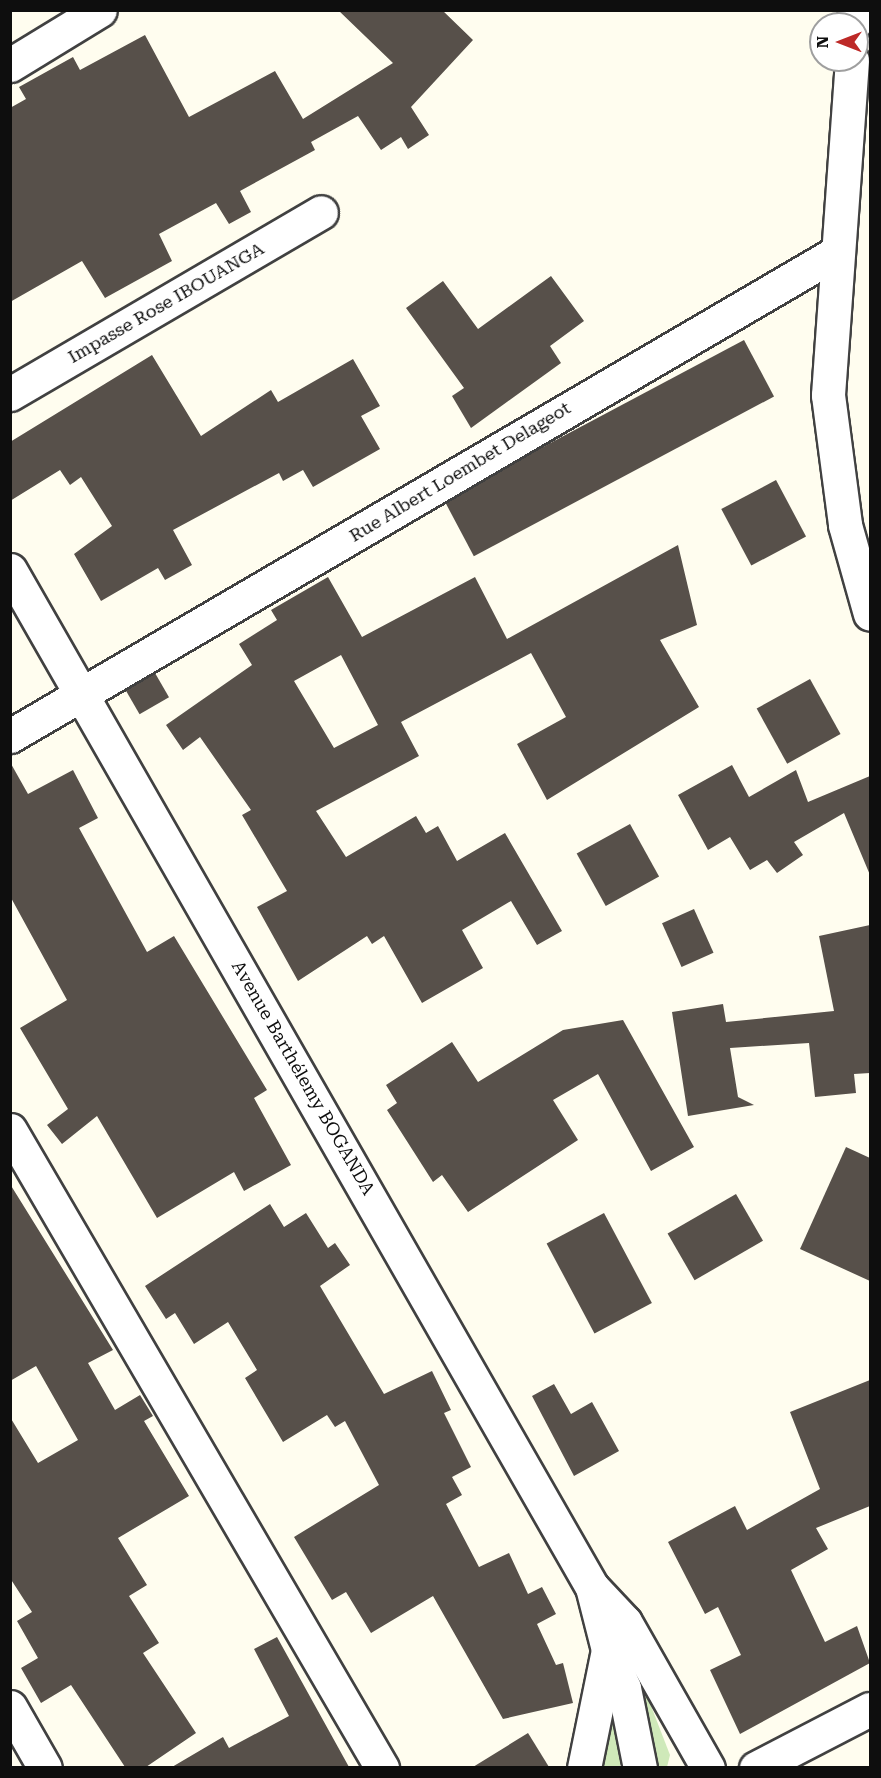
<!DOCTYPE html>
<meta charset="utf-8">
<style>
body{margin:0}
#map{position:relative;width:881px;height:1778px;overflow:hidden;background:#fffdef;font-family:"Roboto Serif",serif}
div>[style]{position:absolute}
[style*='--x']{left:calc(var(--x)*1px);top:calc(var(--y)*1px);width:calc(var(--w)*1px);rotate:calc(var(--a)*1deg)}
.green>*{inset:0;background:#cfe9b9}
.building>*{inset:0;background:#57504a;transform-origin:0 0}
.roads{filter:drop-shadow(2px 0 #414141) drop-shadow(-2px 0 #414141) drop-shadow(0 2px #414141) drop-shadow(0 -2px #414141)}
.minor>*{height:33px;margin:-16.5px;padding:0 16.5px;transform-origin:16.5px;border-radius:16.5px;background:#fff}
span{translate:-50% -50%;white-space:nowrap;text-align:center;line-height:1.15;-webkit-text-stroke:6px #fff;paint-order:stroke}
.street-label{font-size:18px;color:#0e0e0e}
.frame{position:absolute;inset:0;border:12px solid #0e0e0e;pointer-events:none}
.north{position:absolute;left:809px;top:12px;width:60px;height:60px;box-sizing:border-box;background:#fff;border:2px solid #9f9f9f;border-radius:50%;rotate:270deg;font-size:16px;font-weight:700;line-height:24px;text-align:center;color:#0e0e0e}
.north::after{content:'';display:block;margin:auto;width:21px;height:27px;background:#bd2927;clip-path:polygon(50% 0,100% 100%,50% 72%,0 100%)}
</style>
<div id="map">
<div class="green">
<div style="clip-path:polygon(646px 1693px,670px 1755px,667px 1767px,652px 1767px,637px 1698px)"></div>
<div style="clip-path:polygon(612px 1708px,621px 1738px,620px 1767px,599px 1768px)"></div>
</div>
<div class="building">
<div style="clip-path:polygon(338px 10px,442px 10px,473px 40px,411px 107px,429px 135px,408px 149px,401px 137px,381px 150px,358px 116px,311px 142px,315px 150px,240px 191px,251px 212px,229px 224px,216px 203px,159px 234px,172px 261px,105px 298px,82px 261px,10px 302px,10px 108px,26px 99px,19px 87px,73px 57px,80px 70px,145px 35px,189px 117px,275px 71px,303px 119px,393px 63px)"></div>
<div style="clip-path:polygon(551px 276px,584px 321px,550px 346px,561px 363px,471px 428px,452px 396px,464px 388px,406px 308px,443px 281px,478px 329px)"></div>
<div style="left:744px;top:340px;width:64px;height:340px;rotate:62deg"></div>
<div style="clip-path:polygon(152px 355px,201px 436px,271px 390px,278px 402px,353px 359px,380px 406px,361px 416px,380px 449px,313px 487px,303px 470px,283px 481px,279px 473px,173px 530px,192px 565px,165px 580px,158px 568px,101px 601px,74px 554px,112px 526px,81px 477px,70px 485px,60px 470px,10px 501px,10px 442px)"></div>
<div style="left:776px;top:480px;width:64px;height:62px;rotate:62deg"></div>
<div style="clip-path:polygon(evenodd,678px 545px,697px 625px,660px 640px,699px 707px,547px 800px,517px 744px,566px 717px,531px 653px,401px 722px,419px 756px,316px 811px,346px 857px,416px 816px,426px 833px,438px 826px,457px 861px,505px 833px,562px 931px,537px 945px,511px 901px,462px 930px,483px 968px,422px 1003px,384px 936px,372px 944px,367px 936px,298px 981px,257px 907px,287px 891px,242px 815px,251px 810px,200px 737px,183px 750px,166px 725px,252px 665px,239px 644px,277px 620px,271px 610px,328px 577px,362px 637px,475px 577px,507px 639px,678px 545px,341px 655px,378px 725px,334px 748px,294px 681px,341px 655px)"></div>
<div style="left:155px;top:673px;width:28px;height:34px;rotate:60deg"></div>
<div style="left:810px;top:679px;width:63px;height:61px;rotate:61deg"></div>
<div style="clip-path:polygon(10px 762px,28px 794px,73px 770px,98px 818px,79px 828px,147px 952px,174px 936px,267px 1090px,254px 1098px,291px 1165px,244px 1191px,234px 1172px,157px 1218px,97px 1116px,62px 1144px,47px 1125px,68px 1109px,20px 1028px,67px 1000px,10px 896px)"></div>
<div style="clip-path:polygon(732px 765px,749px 797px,796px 770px,808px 802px,870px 776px,870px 875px,844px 813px,794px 842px,803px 855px,777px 873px,767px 860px,750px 870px,730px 837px,708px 850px,678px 795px)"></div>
<div style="left:630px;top:824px;width:60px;height:61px;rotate:61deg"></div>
<div style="left:694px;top:909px;width:48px;height:35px;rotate:66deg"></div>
<div style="clip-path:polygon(870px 925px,870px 1073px,854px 1074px,856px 1093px,815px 1097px,809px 1043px,730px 1048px,738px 1097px,754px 1105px,688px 1116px,672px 1012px,723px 1004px,726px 1022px,834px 1011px,819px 936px)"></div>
<div style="clip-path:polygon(623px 1020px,694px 1147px,651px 1171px,598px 1074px,553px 1100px,578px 1140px,468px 1212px,442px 1175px,433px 1182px,387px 1110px,397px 1103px,386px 1085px,452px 1042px,478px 1082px,563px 1030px)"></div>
<div style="clip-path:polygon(846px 1147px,870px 1158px,870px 1281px,800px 1249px)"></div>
<div style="clip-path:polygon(10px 1184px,113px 1350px,88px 1363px,115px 1410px,140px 1395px,153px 1416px,144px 1421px,189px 1496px,118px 1538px,147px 1585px,129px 1596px,159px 1643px,143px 1653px,196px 1733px,146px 1767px,125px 1767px,71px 1685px,41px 1703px,21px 1668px,38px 1658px,17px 1621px,32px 1612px,10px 1578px,10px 1417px,38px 1463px,78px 1440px,36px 1366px,10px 1381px)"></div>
<div style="left:736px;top:1194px;width:54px;height:79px;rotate:60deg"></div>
<div style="clip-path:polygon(270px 1204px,284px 1227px,306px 1213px,328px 1248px,335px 1243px,350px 1265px,320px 1286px,384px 1394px,432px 1371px,451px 1410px,444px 1413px,471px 1467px,452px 1477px,462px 1495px,446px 1504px,479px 1567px,509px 1553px,528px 1594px,542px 1587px,556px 1614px,537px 1624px,556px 1665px,563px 1663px,573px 1703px,503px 1719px,433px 1596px,371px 1633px,346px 1592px,332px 1600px,294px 1537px,379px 1485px,345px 1421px,335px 1427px,327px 1415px,283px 1442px,245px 1378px,257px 1370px,228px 1322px,194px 1344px,175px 1313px,166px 1319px,145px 1286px)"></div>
<div style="left:604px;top:1213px;width:102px;height:65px;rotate:62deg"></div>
<div style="clip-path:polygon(870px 1380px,870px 1506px,816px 1528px,828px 1549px,791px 1570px,825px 1642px,857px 1626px,870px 1663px,740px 1734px,710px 1670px,741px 1655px,718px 1607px,705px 1614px,668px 1542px,735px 1506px,747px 1530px,820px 1489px,790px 1412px)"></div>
<div style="clip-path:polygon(554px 1384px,571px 1414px,592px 1402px,619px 1451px,574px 1476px,532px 1396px)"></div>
<div style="clip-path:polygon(277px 1637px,349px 1767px,172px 1767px,223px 1737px,229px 1748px,289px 1716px,254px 1649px)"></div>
<div style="clip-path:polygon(528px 1733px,549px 1767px,473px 1767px)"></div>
</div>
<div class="roads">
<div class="minor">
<div style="--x:854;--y:24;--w:14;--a:-86"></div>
<div style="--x:852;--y:60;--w:336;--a:94.1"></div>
<div style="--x:828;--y:395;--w:131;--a:82.5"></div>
<div style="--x:845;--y:525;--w:92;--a:74.3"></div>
<div style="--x:10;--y:65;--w:105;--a:-31.4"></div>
<div style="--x:10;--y:394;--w:360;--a:-30.3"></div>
<div style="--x:10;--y:570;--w:1172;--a:60.22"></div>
<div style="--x:592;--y:1587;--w:65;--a:75.7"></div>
<div style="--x:608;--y:1650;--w:41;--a:67.2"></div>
<div style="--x:624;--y:1688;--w:82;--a:78.7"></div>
<div style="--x:10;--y:736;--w:957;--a:-30.32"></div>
<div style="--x:10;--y:1130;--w:739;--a:59.75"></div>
<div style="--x:594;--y:1589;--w:45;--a:46.8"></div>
<div style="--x:625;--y:1622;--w:168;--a:60.4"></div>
<div style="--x:10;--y:1707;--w:70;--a:60.2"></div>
<div style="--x:584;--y:1768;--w:120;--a:-78.5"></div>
<div style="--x:756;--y:1768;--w:128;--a:-27.4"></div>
</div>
</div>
<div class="street-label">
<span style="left:166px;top:303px;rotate:-30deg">Impasse Rose IBOUANGA</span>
<span style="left:460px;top:472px;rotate:-31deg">Rue Albert Loembet Delageot</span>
<span style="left:303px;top:1078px;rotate:60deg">Avenue Barthélemy BOGANDA</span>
</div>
<div class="frame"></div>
<div class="north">N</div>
</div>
